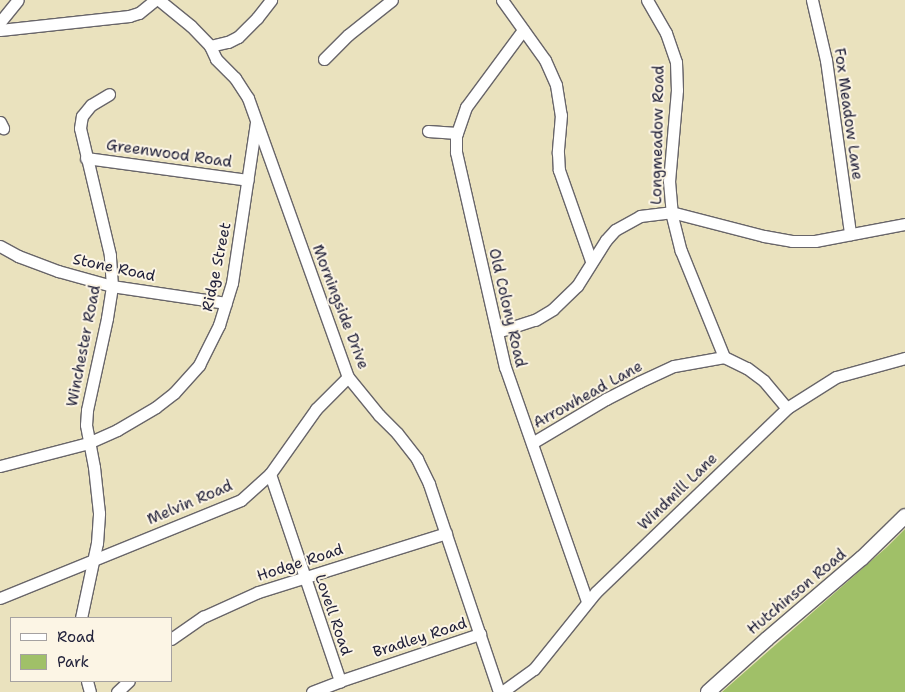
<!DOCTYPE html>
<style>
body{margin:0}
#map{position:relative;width:905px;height:692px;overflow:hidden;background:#eae2be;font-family:"Shantell Sans",sans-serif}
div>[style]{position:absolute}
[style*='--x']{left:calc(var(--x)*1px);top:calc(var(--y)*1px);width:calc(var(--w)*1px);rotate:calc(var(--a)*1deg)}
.green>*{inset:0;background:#a0c068}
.roads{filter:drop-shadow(1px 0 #686569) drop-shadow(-1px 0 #686569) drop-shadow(0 1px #686569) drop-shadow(0 -1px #686569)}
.minor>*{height:11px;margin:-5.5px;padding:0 5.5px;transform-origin:5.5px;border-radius:5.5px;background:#fff}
.tertiary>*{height:14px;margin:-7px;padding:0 7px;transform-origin:7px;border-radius:7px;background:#fff}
span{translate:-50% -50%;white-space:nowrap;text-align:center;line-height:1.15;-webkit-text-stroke:4px #fcf5e5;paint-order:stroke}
.street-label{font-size:15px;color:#22223b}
.legend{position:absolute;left:10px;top:617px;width:162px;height:65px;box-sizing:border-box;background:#fcf5e5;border:1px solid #a5a1a1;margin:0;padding:6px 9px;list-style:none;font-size:15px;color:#22223b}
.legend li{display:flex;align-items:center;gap:10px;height:25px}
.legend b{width:25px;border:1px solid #a5a1a1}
</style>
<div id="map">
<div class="green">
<div style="clip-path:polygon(905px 529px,905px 692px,722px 692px,887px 547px)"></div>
</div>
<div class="roads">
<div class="minor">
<div style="--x:159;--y:0;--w:41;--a:39.1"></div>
<div style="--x:191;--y:26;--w:28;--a:46"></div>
<div style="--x:210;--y:46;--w:14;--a:65"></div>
<div style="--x:216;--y:59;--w:27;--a:45"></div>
<div style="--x:235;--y:78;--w:24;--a:57"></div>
<div style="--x:248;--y:98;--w:296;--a:70.3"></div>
<div style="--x:348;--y:377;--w:49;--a:50.8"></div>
<div style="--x:379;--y:415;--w:25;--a:45"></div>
<div style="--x:397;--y:433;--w:33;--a:52"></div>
<div style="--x:417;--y:459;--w:28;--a:64"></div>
<div style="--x:429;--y:484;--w:219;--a:71.4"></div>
<div style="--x:502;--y:0;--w:74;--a:54.4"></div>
<div style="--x:545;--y:60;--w:27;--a:66"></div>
<div style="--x:556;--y:85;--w:30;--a:81"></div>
<div style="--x:561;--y:115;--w:38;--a:95"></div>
<div style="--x:558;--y:153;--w:17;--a:87"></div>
<div style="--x:559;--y:170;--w:96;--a:70.6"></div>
<div style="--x:647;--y:0;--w:38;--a:60"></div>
<div style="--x:666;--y:33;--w:31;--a:71"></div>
<div style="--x:676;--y:62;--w:28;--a:88"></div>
<div style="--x:677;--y:90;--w:91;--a:95"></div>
<div style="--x:669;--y:181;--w:35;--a:85"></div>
<div style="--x:672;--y:216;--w:36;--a:76"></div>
<div style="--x:681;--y:251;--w:114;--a:67.9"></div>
<div style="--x:812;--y:0;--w:62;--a:76.9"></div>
<div style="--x:826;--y:60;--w:176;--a:82.1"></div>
<div style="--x:0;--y:22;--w:28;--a:-51"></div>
<div style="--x:0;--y:30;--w:130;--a:-6.2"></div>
<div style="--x:129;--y:16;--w:10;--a:-17"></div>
<div style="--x:139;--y:13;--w:21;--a:-39"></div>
<div style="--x:523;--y:30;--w:96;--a:126.5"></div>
<div style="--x:466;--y:107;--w:31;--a:109"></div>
<div style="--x:456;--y:136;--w:16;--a:90"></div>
<div style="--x:456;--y:152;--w:221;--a:77.2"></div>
<div style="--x:505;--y:367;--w:248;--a:70.7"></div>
<div style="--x:210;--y:46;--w:18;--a:-13"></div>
<div style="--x:228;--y:42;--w:11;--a:-27"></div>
<div style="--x:238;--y:37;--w:27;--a:-45"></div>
<div style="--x:257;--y:18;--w:23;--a:-52"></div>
<div style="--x:324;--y:59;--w:34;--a:-45"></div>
<div style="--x:348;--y:35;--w:56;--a:-38.5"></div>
<div style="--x:0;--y:122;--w:7;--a:63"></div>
<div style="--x:428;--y:131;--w:29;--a:4"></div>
<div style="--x:86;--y:158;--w:163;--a:7.7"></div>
<div style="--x:0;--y:246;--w:21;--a:29"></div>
<div style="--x:18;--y:256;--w:43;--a:20.6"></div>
<div style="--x:58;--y:271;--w:56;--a:15.5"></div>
<div style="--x:112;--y:286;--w:115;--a:8.5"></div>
<div style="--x:497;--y:332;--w:40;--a:-18"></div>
<div style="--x:535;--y:320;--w:21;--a:-31"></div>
<div style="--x:553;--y:309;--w:33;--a:-44"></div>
<div style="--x:577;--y:286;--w:54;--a:-57.8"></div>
<div style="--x:606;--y:240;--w:13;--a:-48"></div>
<div style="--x:615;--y:230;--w:29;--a:-29"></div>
<div style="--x:640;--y:216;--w:31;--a:-7"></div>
<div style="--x:671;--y:212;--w:96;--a:14.5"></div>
<div style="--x:764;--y:236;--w:28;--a:10"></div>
<div style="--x:792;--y:241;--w:23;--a:0"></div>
<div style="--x:815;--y:241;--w:92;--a:-10.7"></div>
<div style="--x:532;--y:443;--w:86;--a:-30.7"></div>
<div style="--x:606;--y:399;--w:37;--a:-27"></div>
<div style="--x:639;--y:382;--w:38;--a:-25"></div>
<div style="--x:674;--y:366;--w:51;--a:-10.2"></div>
<div style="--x:724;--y:357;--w:25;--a:26"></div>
<div style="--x:747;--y:368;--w:21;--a:37"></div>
<div style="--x:764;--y:381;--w:35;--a:50"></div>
<div style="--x:0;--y:466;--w:91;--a:-14.6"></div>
<div style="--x:88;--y:443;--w:32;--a:-24"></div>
<div style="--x:117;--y:430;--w:45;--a:-30.5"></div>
<div style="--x:156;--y:407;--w:23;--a:-38"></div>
<div style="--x:174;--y:393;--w:38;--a:-48"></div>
<div style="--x:199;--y:365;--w:45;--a:-63.4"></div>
<div style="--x:219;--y:325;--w:44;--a:-72.8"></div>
<div style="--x:232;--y:283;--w:162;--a:-81.5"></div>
<div style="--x:270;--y:474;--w:219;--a:71.3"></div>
<div style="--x:0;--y:598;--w:260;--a:-22.1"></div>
<div style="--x:241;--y:500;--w:39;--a:-42"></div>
<div style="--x:270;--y:474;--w:80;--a:-54.7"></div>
<div style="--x:316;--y:409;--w:45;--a:-45"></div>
<div style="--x:81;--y:618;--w:77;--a:-78"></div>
<div style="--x:97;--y:543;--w:30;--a:-86"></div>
<div style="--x:99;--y:513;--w:46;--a:-96.2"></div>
<div style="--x:94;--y:467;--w:43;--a:-100.8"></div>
<div style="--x:86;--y:425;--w:15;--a:-86"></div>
<div style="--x:87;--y:410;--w:94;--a:-77.7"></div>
<div style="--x:107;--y:318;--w:32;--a:-81"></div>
<div style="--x:112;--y:286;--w:31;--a:-94"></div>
<div style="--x:110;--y:255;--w:130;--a:-103.3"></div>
<div style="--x:80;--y:128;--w:12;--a:-81"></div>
<div style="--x:82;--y:116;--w:14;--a:-51"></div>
<div style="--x:91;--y:105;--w:21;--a:-31"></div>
<div style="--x:171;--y:639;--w:39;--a:-35"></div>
<div style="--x:203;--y:617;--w:60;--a:-24.4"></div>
<div style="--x:258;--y:592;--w:197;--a:-17.4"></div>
<div style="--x:87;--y:681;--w:11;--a:75"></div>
<div style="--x:117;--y:692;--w:16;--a:-43"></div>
<div style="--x:312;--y:692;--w:30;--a:-21"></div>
<div style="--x:340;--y:681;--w:148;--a:-18.6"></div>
<div style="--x:502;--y:692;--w:39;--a:-36"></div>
<div style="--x:534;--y:669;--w:99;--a:-51.2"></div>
<div style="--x:596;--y:592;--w:265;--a:-43.9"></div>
<div style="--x:787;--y:408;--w:58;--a:-32.3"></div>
<div style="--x:836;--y:377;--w:72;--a:-15.4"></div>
</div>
<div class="tertiary">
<div style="--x:708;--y:692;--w:79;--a:-41.9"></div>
<div style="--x:767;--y:639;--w:125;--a:-40.5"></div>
<div style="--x:862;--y:558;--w:60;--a:-44.3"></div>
</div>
</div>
<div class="street-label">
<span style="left:848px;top:114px;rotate:82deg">Fox Meadow Lane</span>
<span style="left:658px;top:135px;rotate:-89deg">Longmeadow Road</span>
<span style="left:169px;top:154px;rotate:8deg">Greenwood Road</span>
<span style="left:217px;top:267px;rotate:-78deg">Ridge Street</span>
<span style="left:114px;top:268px;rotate:12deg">Stone Road</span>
<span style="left:340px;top:307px;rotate:69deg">Morningside Drive</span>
<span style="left:507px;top:308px;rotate:77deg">Old Colony Road</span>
<span style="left:84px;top:346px;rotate:-79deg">Winchester Road</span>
<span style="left:588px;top:395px;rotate:-29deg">Arrowhead Lane</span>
<span style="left:678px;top:492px;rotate:-44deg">Windmill Lane</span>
<span style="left:190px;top:503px;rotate:-23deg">Melvin Road</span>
<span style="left:300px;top:563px;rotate:-18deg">Hodge Road</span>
<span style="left:797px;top:592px;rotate:-40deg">Hutchinson Road</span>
<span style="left:333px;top:615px;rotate:71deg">Lovell Road</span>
<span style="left:420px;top:638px;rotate:-18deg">Bradley Road</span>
</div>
<ul class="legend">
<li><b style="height:6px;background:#fff"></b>Road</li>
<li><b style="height:14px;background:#a0c068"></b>Park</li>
</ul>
</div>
